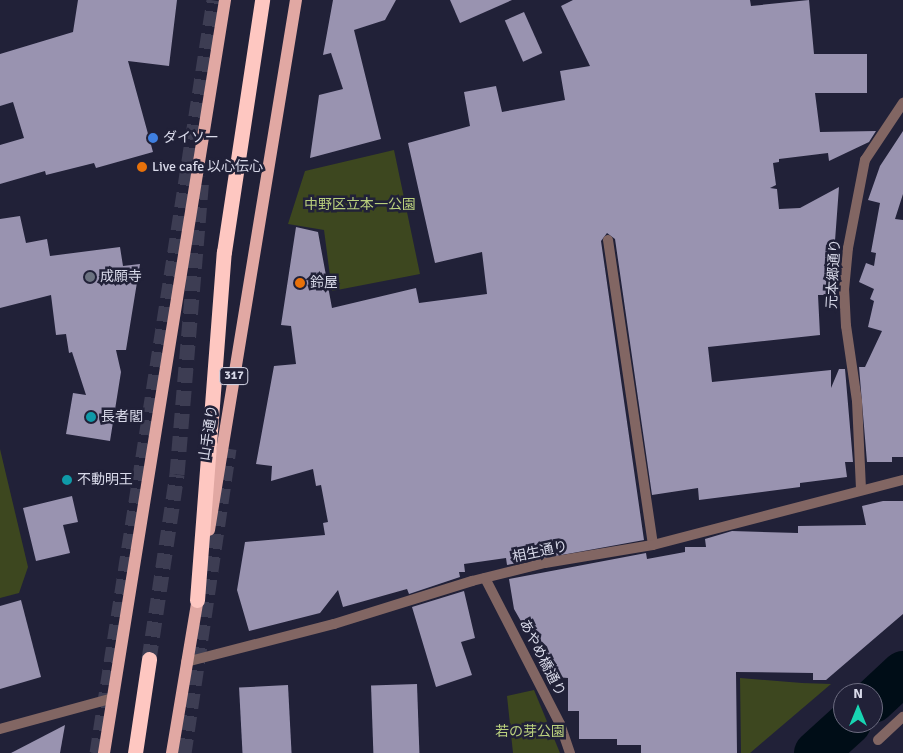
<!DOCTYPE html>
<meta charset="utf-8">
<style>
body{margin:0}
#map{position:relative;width:903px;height:753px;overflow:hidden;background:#212138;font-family:Signika,"Noto Sans JP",sans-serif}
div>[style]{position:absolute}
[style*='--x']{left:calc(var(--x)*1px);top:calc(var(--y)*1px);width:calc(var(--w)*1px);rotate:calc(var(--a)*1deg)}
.green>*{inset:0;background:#3d471f}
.river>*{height:44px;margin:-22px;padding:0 22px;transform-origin:22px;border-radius:22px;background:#000d17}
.building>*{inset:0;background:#9993b0;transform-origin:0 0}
.motorway-tunnel>*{height:15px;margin-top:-7.5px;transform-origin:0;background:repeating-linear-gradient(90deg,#3d3d53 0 15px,transparent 0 23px)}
.minor>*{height:10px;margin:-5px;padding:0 5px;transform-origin:5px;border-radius:5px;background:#826663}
.primary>*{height:12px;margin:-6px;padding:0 6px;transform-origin:6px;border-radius:6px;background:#e1a8a3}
.motorway>*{height:15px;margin:-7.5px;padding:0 7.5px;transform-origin:7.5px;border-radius:7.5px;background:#fec7c1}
.dots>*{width:14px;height:14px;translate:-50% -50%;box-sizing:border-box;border:2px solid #212138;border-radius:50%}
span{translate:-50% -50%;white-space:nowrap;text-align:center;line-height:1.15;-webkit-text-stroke:5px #212138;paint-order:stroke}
.shield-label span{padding:1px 4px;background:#212138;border:1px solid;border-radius:4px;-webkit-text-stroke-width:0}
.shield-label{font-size:12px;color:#d9daea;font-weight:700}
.poi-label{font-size:14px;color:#d9daea}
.left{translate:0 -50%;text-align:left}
.park-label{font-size:14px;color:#bad07d}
.street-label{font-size:14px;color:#d9daea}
.north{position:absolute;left:833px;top:683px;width:50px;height:50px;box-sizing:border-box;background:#212138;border:1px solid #6b6b7f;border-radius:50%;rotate:0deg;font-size:14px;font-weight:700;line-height:20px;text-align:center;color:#d9daea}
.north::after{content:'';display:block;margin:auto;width:18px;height:22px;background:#18d5b2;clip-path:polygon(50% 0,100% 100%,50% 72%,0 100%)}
</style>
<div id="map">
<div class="green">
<div style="clip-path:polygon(394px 150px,420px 274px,332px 291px,324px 230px,288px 224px,305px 171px)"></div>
<div style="clip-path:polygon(0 449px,28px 567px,19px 593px,0 598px)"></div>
<div style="clip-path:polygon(740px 678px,802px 683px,831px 684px,750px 753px,741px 753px)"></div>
<div style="clip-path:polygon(534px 690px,560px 753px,513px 753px,507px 696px)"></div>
</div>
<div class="river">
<div style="--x:873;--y:701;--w:41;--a:-43"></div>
<div style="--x:816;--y:753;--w:45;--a:-42.3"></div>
</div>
<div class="building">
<div style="clip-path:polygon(78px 0,177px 0,169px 66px,128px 61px,153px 152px,96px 168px,94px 163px,46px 175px,45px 171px,0 184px,0 145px,24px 138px,13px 102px,0 106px,0 54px,73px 32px)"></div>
<div style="clip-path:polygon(333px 0,396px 0,385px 20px,354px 30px,381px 139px,310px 158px,319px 95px,343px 89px,331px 53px,323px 55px)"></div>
<div style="clip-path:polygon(450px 0,512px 0,460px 23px)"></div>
<div style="clip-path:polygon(573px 0,750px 0,751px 6px,809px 0,814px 54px,867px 54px,867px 93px,815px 93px,820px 132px,876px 131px,869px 142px,829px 161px,828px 153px,779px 159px,779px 162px,773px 163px,776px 185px,770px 188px,777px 189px,779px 209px,800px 208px,839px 187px,831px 295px,818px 295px,820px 335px,708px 347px,712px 382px,831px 370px,831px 388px,839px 369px,845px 369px,853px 462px,845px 462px,847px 477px,800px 483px,800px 487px,699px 500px,698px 488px,652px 495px,615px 239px,607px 233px,601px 241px,644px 540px,507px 565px,506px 558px,464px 564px,465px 572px,459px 572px,460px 577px,409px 594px,407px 589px,343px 607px,338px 590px,320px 613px,249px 631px,237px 590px,245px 542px,325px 535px,323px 523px,328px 522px,321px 485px,316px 486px,313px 469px,271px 481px,272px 466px,256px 464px,274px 366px,296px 364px,291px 326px,281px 325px,296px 227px,318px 232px,332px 308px,416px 288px,419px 303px,487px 294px,482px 252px,435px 263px,408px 143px,470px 126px,464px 92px,496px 86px,502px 112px,565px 100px,560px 71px,590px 66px,561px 6px)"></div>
<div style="left:524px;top:12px;width:45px;height:21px;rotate:66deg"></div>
<div style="clip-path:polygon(903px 131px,903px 194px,895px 219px,903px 220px,903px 457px,892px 457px,892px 462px,867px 462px,859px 367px,865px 367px,882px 331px,868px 327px,874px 301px,870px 299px,874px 289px,859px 282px,866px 263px,874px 266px,876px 253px,871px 252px,880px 203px,868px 200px,880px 166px)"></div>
<div style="clip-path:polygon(20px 216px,26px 243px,47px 239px,50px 256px,120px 247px,123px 266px,140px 264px,126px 350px,116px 350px,121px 372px,110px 441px,66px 434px,73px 393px,86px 395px,72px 352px,69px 353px,66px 334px,56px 335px,51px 295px,0 308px,0 219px)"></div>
<div style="clip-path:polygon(72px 496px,78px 522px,63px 525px,70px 553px,36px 561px,23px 508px)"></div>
<div style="clip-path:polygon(883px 501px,903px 501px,903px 614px,826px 680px,813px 680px,813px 673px,736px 672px,737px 753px,641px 753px,641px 745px,617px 745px,617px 739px,579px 739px,579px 711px,568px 711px,568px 678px,555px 677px,522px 623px,514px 609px,509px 579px,646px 553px,647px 559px,685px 552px,685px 547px,706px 547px,705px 539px,732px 531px,798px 533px,798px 526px,866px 525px,862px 506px)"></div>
<div style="clip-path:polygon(464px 591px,475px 638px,461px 642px,472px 675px,436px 687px,412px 607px)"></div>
<div style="clip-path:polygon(21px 600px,41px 677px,0 689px,0 606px)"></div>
<div style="left:417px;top:684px;width:69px;height:46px;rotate:88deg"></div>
<div style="left:288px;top:685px;width:68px;height:49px;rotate:87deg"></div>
<div style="clip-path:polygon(65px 725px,60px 753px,11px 753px)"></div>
</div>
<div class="motorway-tunnel">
<div style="--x:149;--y:659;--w:187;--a:-81.4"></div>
<div style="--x:177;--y:474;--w:299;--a:-85.2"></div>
<div style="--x:97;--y:753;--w:762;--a:-81.17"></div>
<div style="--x:184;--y:753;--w:308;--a:-81.6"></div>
</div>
<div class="minor">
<div style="--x:608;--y:240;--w:308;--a:81.6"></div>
<div style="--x:861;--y:489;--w:88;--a:-92.6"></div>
<div style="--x:857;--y:401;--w:76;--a:-98.3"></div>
<div style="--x:846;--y:326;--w:36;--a:-93"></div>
<div style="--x:844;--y:290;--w:42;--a:-84.6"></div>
<div style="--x:848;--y:248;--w:90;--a:-79.1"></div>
<div style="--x:865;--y:160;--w:69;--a:-56.3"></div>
<div style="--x:485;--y:578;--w:164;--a:62.8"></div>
<div style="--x:560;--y:724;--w:31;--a:71"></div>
<div style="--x:186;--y:662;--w:153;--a:-14.4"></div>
<div style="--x:334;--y:624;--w:145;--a:-17.3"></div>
<div style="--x:472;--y:581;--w:75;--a:-13.9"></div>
<div style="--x:545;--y:563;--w:109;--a:-9.5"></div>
<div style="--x:653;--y:545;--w:258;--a:-14.6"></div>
<div style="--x:0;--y:729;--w:117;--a:-15.3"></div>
<div style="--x:878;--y:740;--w:34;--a:-43"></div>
</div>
<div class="primary">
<div style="--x:209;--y:530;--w:537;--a:-80.68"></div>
<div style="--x:104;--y:753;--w:763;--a:-80.87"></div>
<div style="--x:172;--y:753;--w:163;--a:-80.5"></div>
</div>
<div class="motorway">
<div style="--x:197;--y:600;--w:349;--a:-85.6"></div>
<div style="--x:224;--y:252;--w:255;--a:-81.4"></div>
<div style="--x:135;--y:753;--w:95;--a:-81.5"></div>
</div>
<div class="dots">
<div style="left:153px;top:138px;background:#3f7fe0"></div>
<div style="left:142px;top:167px;background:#e8710a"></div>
<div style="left:90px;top:277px;background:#6b7280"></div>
<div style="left:300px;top:283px;background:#e8710a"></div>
<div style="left:91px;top:417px;background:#0f9aa8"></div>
<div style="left:67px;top:480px;background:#0f9aa8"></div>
</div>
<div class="shield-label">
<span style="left:234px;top:376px">317</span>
</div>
<div class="poi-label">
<span class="left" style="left:163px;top:138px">ダイソー</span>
<span class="left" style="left:152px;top:167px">Live cafe 以心伝心</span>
<span class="left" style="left:100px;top:277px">成願寺</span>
<span class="left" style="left:310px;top:283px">鈴屋</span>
<span class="left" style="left:101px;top:417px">長者閣</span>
<span class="left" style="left:77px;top:480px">不動明王</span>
</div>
<div class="park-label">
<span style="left:360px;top:205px">中野区立本一公園</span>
<span style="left:530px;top:732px">若の芽公園</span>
</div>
<div class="street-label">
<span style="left:834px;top:274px;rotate:-87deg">元本郷通り</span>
<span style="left:209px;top:433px;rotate:-81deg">山手通り</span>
<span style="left:540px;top:552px;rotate:-12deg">相生通り</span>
<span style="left:542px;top:658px;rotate:63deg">あやめ橋通り</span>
</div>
<div class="north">N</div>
</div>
